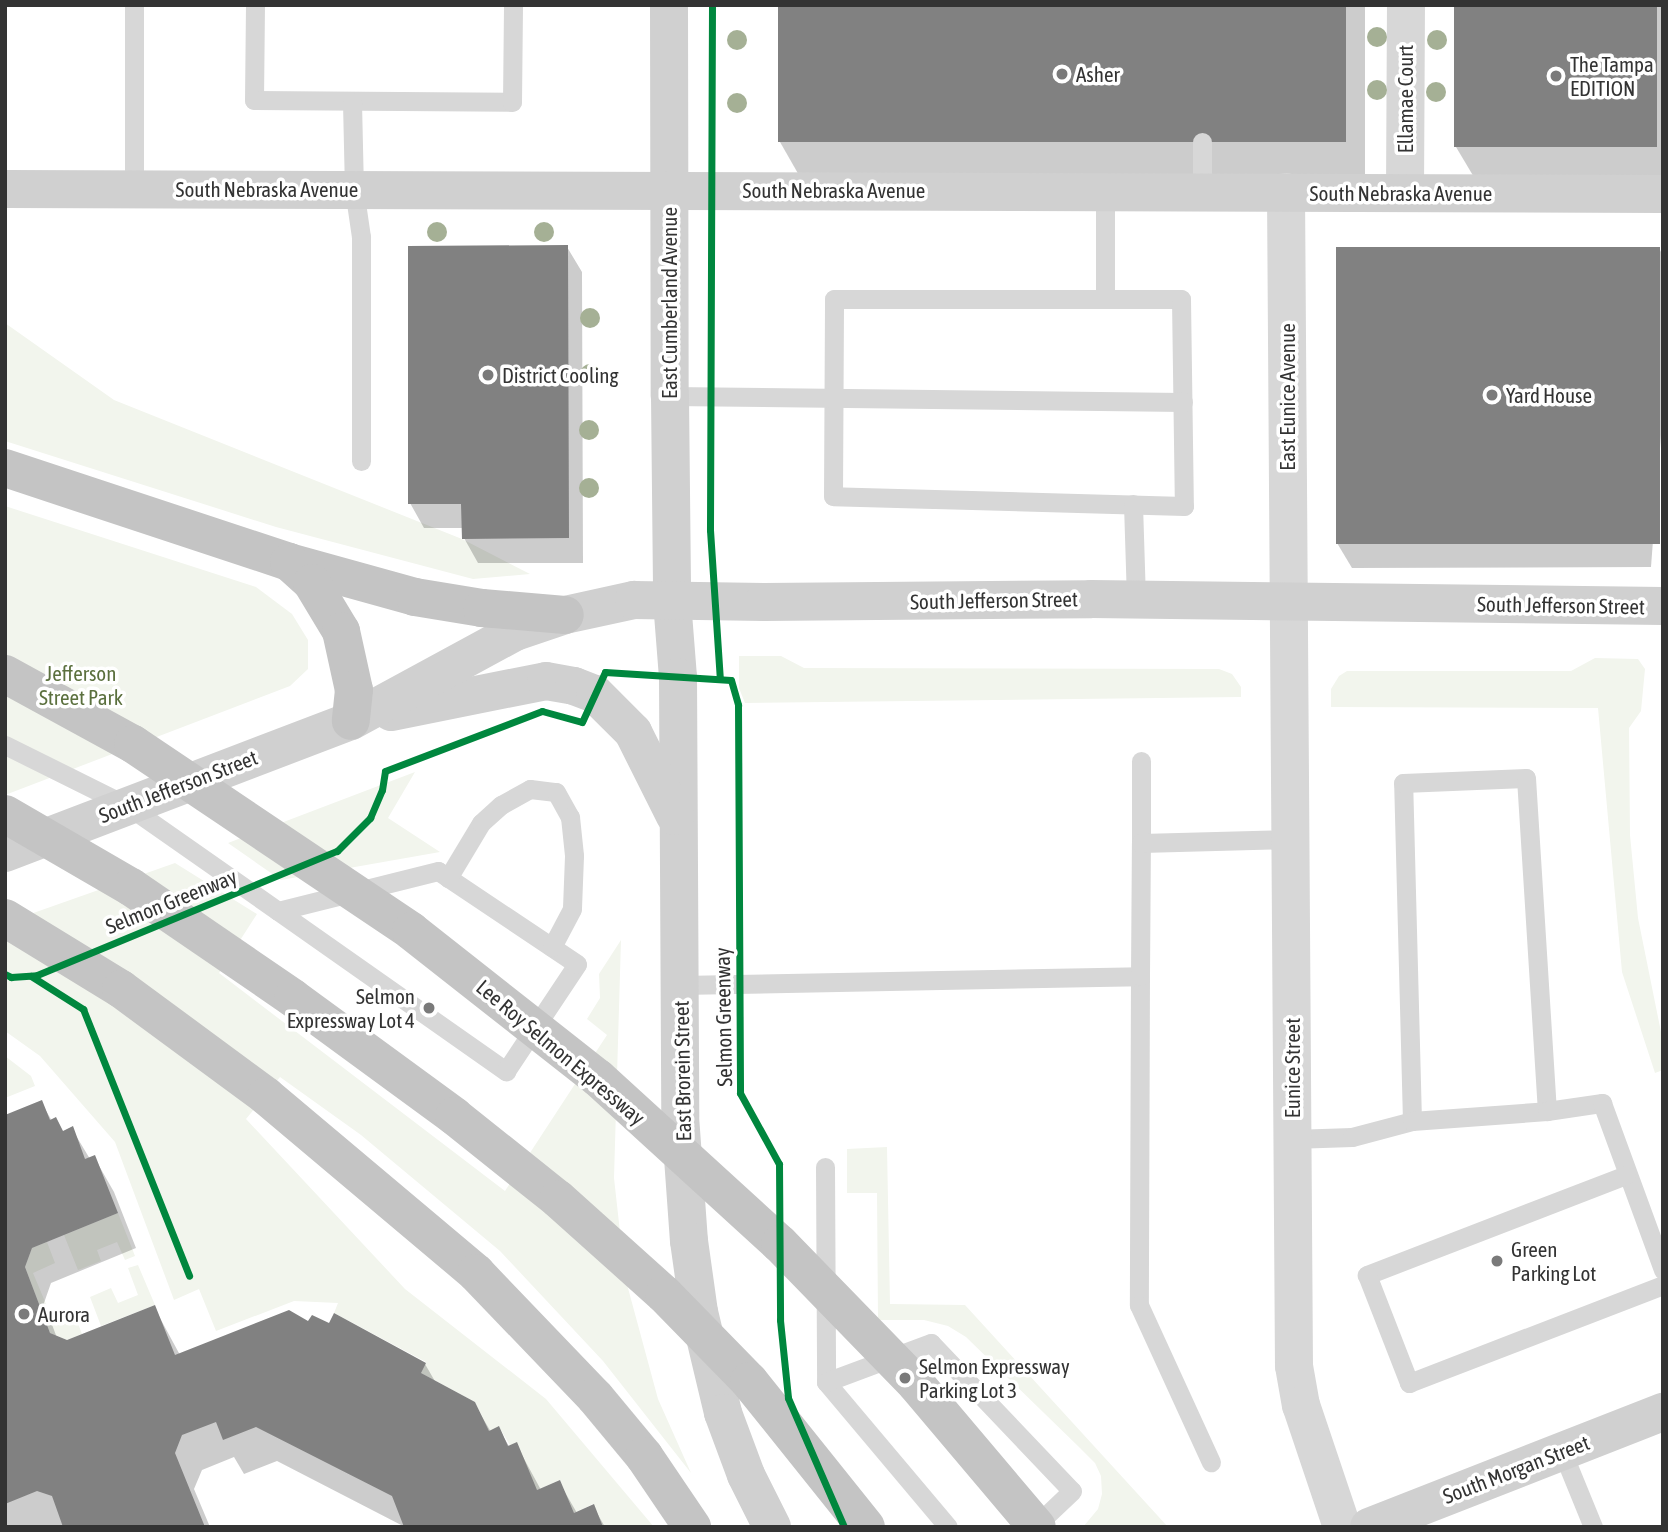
<!DOCTYPE html>
<style>
body{margin:0}
#map{position:relative;width:1668px;height:1532px;overflow:hidden;background:#fff;font-family:"Asap Condensed",sans-serif}
div>[style]{position:absolute}
[style*='--x']{left:calc(var(--x)*1px);top:calc(var(--y)*1px);width:calc(var(--w)*1px);rotate:calc(var(--a)*1deg)}
.green>*{inset:0;background:#f2f5ed}
.shadow>*{inset:0;background:#0003}
.building>*{inset:0;background:#818181;transform-origin:0 0}
.lane>*{height:19px;margin:-9.5px;padding:0 9.5px;transform-origin:9.5px;border-radius:9.5px;background:#d7d7d7}
.street>*{height:38px;margin:-19px;padding:0 19px;transform-origin:19px;border-radius:19px;background:#d7d7d7}
.secondary>*{height:38px;margin:-19px;padding:0 19px;transform-origin:19px;border-radius:19px;background:#d0d0d0}
.highway>*{height:38px;margin:-19px;padding:0 19px;transform-origin:19px;border-radius:19px;background:#c4c4c4}
.highway-bridge>*{height:38px;margin:-19px;padding:0 19px;transform-origin:19px;border-radius:19px;background:#c4c4c4}
.cycleway>*{height:7px;margin:-3.5px;padding:0 3.5px;transform-origin:3.5px;border-radius:3.5px;background:#00873e}
.trees>*{width:20px;height:20px;margin:-10px;border-radius:50%;background:#a5b095}
.dots>*{width:19px;height:19px;translate:-50% -50%;box-sizing:border-box;border:4px solid #fff;border-radius:50%}
span{translate:-50% -50%;white-space:nowrap;text-align:center;line-height:1.15;-webkit-text-stroke:7px #fff;paint-order:stroke}
.poi-label{font-size:21px;color:#333}
.left{translate:0 -50%;text-align:left}
.right{translate:-100% -50%;text-align:right}
.street-label{font-size:21px;color:#333}
.park-label{font-size:21px;color:#5b703e}
.frame{position:absolute;inset:0;border:7px solid #333;pointer-events:none}
</style>
<div id="map">
<div class="green">
<div style="clip-path:polygon(5px 323px,114px 400px,462px 539px,530px 574px,473px 579px,276px 527px,5px 441px)"></div>
<div style="clip-path:polygon(5px 506px,256px 587px,292px 614px,308px 640px,308px 669px,290px 686px,5px 795px)"></div>
<div style="clip-path:polygon(739px 656px,781px 656px,804px 668px,1219px 669px,1232px 674px,1241px 687px,1241px 697px,745px 703px,739px 688px)"></div>
<div style="clip-path:polygon(1595px 658px,1638px 659px,1645px 669px,1641px 711px,1629px 728px,1630px 835px,1638px 918px,1663px 1042px,1663px 1070px,1655px 1073px,1622px 972px,1598px 708px,1331px 707px,1331px 689px,1339px 676px,1347px 671px,1571px 671px)"></div>
<div style="clip-path:polygon(415px 772px,388px 818px,440px 852px,281px 880px,228px 843px)"></div>
<div style="clip-path:polygon(175px 863px,257px 914px,219px 973px,505px 1191px,607px 1035px,587px 1019px,600px 998px,599px 974px,621px 940px,614px 1178px,625px 1277px,658px 1399px,691px 1473px,603px 1361px,500px 1251px,361px 1135px,280px 1077px,246px 1119px,405px 1289px,546px 1399px,654px 1527px,603px 1527px,593px 1504px,574px 1513px,560px 1480px,537px 1490px,499px 1427px,489px 1431px,475px 1402px,421px 1373px,426px 1362px,334px 1313px,338px 1303px,294px 1301px,216px 1331px,199px 1289px,174px 1300px,115px 1142px,40px 1056px,5px 1031px,5px 923px)"></div>
<div style="clip-path:polygon(5px 1056px,31px 1076px,35px 1086px,5px 1098px)"></div>
<div style="clip-path:polygon(887px 1147px,890px 1304px,965px 1305px,1168px 1527px,1083px 1527px,1098px 1509px,1102px 1494px,1101px 1476px,1095px 1463px,1080px 1448px,966px 1337px,948px 1326px,924px 1320px,878px 1320px,877px 1193px,847px 1193px,847px 1149px)"></div>
<div style="clip-path:polygon(118px 1213px,135px 1256px,125px 1260px,117px 1242px,97px 1250px,101px 1261px,78px 1270px,64px 1235px)"></div>
<div style="clip-path:polygon(47px 1242px,55px 1263px,33px 1273px,51px 1316px,72px 1308px,82px 1334px,67px 1340px,50px 1333px,25px 1267px,32px 1248px)"></div>
<div style="clip-path:polygon(138px 1265px,155px 1305px,101px 1326px,90px 1297px,111px 1288px,118px 1303px,138px 1295px,128px 1268px)"></div>
</div>
<div class="shadow">
<div style="clip-path:polygon(780px 5px,1365px 5px,1365px 177px,800px 177px,780px 142px)"></div>
<div style="clip-path:polygon(1456px 5px,1663px 5px,1663px 199px,1487px 199px,1456px 147px)"></div>
<div style="clip-path:polygon(567px 247px,582px 272px,583px 563px,478px 563px,464px 538px,464px 528px,424px 528px,410px 503px)"></div>
<div style="clip-path:polygon(1659px 248px,1663px 256px,1663px 409px,1651px 567px,1352px 568px,1337px 543px)"></div>
<div style="clip-path:polygon(41px 1102px,52px 1121px,63px 1132px,72px 1129px,90px 1159px,94px 1157px,114px 1192px,136px 1248px,51px 1283px,44px 1303px,57px 1338px,67px 1341px,154px 1307px,180px 1355px,308px 1324px,425px 1364px,436px 1383px,474px 1403px,491px 1432px,499px 1429px,510px 1448px,516px 1444px,541px 1490px,559px 1482px,577px 1513px,593px 1506px,605px 1527px,405px 1527px,277px 1461px,244px 1474px,234px 1457px,202px 1470px,194px 1489px,210px 1527px,5px 1527px,5px 1117px)"></div>
</div>
<div class="building">
<div style="left:778px;top:5px;width:568px;height:137px"></div>
<div style="left:1454px;top:5px;width:203px;height:142px"></div>
<div style="clip-path:polygon(568px 245px,569px 538px,462px 539px,461px 504px,408px 504px,408px 246px)"></div>
<div style="left:1336px;top:247px;width:324px;height:297px"></div>
<div style="clip-path:polygon(42px 1100px,50px 1120px,56px 1117px,63px 1131px,73px 1126px,85px 1159px,95px 1155px,118px 1213px,32px 1248px,25px 1267px,50px 1333px,67px 1340px,155px 1305px,175px 1355px,289px 1310px,308px 1321px,312px 1315px,329px 1323px,334px 1313px,426px 1363px,421px 1373px,475px 1402px,489px 1431px,499px 1426px,508px 1446px,517px 1442px,537px 1490px,560px 1480px,574px 1513px,594px 1504px,603px 1527px,404px 1527px,392px 1496px,256px 1427px,223px 1440px,216px 1422px,182px 1435px,175px 1453px,205px 1527px,63px 1527px,52px 1496px,37px 1491px,5px 1504px,5px 1115px)"></div>
</div>
<div class="lane">
<div style="--x:134;--y:5;--w:184;--a:90"></div>
<div style="--x:255;--y:5;--w:95;--a:90.6"></div>
<div style="--x:254;--y:100;--w:258;--a:0.4"></div>
<div style="--x:512;--y:102;--w:97;--a:-89.4"></div>
<div style="--x:352;--y:102;--w:87;--a:88.7"></div>
<div style="--x:354;--y:189;--w:49;--a:81.7"></div>
<div style="--x:361;--y:237;--w:224;--a:90"></div>
<div style="--x:1202;--y:142;--w:51;--a:90"></div>
<div style="--x:1105;--y:192;--w:107;--a:90"></div>
<div style="--x:834;--y:299;--w:347;--a:0"></div>
<div style="--x:1181;--y:299;--w:207;--a:89.2"></div>
<div style="--x:1184;--y:506;--w:351;--a:-178.4"></div>
<div style="--x:833;--y:496;--w:197;--a:-89.7"></div>
<div style="--x:670;--y:396;--w:513;--a:0.67"></div>
<div style="--x:1133;--y:504;--w:95;--a:88.2"></div>
<div style="--x:5;--y:745;--w:137;--a:26.4"></div>
<div style="--x:128;--y:806;--w:183;--a:35"></div>
<div style="--x:278;--y:911;--w:279;--a:35.1"></div>
<div style="--x:506;--y:1071;--w:128;--a:-56.4"></div>
<div style="--x:577;--y:964;--w:167;--a:-146.2"></div>
<div style="--x:438;--y:871;--w:165;--a:166"></div>
<div style="--x:1141;--y:761;--w:82;--a:90"></div>
<div style="--x:448;--y:878;--w:64;--a:-59"></div>
<div style="--x:481;--y:823;--w:27;--a:-42"></div>
<div style="--x:501;--y:805;--w:33;--a:-29"></div>
<div style="--x:530;--y:789;--w:26;--a:7"></div>
<div style="--x:556;--y:792;--w:29;--a:61"></div>
<div style="--x:570;--y:817;--w:39;--a:84"></div>
<div style="--x:574;--y:856;--w:53;--a:92.2"></div>
<div style="--x:572;--y:909;--w:43;--a:117.8"></div>
<div style="--x:1140;--y:976;--w:329;--a:90.2"></div>
<div style="--x:1139;--y:1305;--w:173;--a:65.4"></div>
<div style="--x:680;--y:985;--w:460;--a:-1.1"></div>
<div style="--x:1140;--y:976;--w:133;--a:-89.6"></div>
<div style="--x:1141;--y:843;--w:150;--a:-1.5"></div>
<div style="--x:1412;--y:1121;--w:338;--a:-91.5"></div>
<div style="--x:1403;--y:783;--w:123;--a:-2.3"></div>
<div style="--x:1526;--y:778;--w:334;--a:86.4"></div>
<div style="--x:1292;--y:1139;--w:60;--a:-1.9"></div>
<div style="--x:1352;--y:1137;--w:62;--a:-14.9"></div>
<div style="--x:1412;--y:1121;--w:135;--a:-4.2"></div>
<div style="--x:1547;--y:1111;--w:56;--a:-8.3"></div>
<div style="--x:1602;--y:1103;--w:178;--a:69.9"></div>
<div style="--x:825;--y:1167;--w:215;--a:89.7"></div>
<div style="--x:826;--y:1382;--w:189;--a:49.9"></div>
<div style="--x:1626;--y:1175;--w:278;--a:158.9"></div>
<div style="--x:1367;--y:1275;--w:116;--a:68.7"></div>
<div style="--x:1409;--y:1383;--w:272;--a:-21.1"></div>
<div style="--x:826;--y:1382;--w:112;--a:-20.4"></div>
<div style="--x:931;--y:1343;--w:204;--a:46.4"></div>
<div style="--x:1072;--y:1491;--w:52;--a:136.5"></div>
<div style="--x:1562;--y:1451;--w:82;--a:67.8"></div>
</div>
<div class="street">
<div style="--x:1286;--y:192;--w:1174;--a:89.61"></div>
<div style="--x:1294;--y:1366;--w:40;--a:80"></div>
<div style="--x:1301;--y:1405;--w:129;--a:71.4"></div>
<div style="--x:1405;--y:193;--w:188;--a:-89.7"></div>
</div>
<div class="secondary">
<div style="--x:669;--y:5;--w:391;--a:89.9"></div>
<div style="--x:670;--y:396;--w:205;--a:89.4"></div>
<div style="--x:672;--y:601;--w:76;--a:85.5"></div>
<div style="--x:678;--y:677;--w:439;--a:89.7"></div>
<div style="--x:680;--y:1116;--w:125;--a:85.9"></div>
<div style="--x:689;--y:1241;--w:72;--a:82"></div>
<div style="--x:699;--y:1312;--w:104;--a:76.6"></div>
<div style="--x:723;--y:1413;--w:66;--a:69.6"></div>
<div style="--x:746;--y:1475;--w:58;--a:63.4"></div>
<div style="--x:5;--y:189;--w:1658;--a:0.17"></div>
<div style="--x:391;--y:712;--w:158;--a:-11.3"></div>
<div style="--x:546;--y:681;--w:28;--a:10"></div>
<div style="--x:574;--y:686;--w:22;--a:21"></div>
<div style="--x:595;--y:694;--w:54;--a:45"></div>
<div style="--x:633;--y:732;--w:94;--a:63.4"></div>
<div style="--x:5;--y:853;--w:370;--a:-20.9"></div>
<div style="--x:351;--y:721;--w:187;--a:-28.5"></div>
<div style="--x:515;--y:632;--w:53;--a:-18.8"></div>
<div style="--x:565;--y:615;--w:71;--a:-12.3"></div>
<div style="--x:634;--y:600;--w:130;--a:0.9"></div>
<div style="--x:764;--y:602;--w:327;--a:-0.5"></div>
<div style="--x:1091;--y:599;--w:572;--a:0.7"></div>
<div style="--x:1369;--y:1527;--w:316;--a:-21.4"></div>
</div>
<div class="highway">
<div style="--x:5;--y:468;--w:299;--a:18.3"></div>
<div style="--x:289;--y:562;--w:131;--a:15.5"></div>
<div style="--x:415;--y:597;--w:68;--a:9.3"></div>
<div style="--x:482;--y:608;--w:83;--a:4.8"></div>
<div style="--x:289;--y:562;--w:31;--a:42"></div>
<div style="--x:312;--y:583;--w:56;--a:58.9"></div>
<div style="--x:341;--y:631;--w:60;--a:77.6"></div>
<div style="--x:354;--y:690;--w:31;--a:96"></div>
<div style="--x:5;--y:918;--w:136;--a:31.5"></div>
<div style="--x:121;--y:989;--w:180;--a:36.4"></div>
<div style="--x:266;--y:1096;--w:275;--a:40.1"></div>
<div style="--x:476;--y:1273;--w:172;--a:46.2"></div>
<div style="--x:595;--y:1397;--w:77;--a:50.3"></div>
<div style="--x:644;--y:1456;--w:86;--a:55.9"></div>
</div>
<div class="highway-bridge">
<div style="--x:5;--y:674;--w:146;--a:28.7"></div>
<div style="--x:133;--y:744;--w:335;--a:33.9"></div>
<div style="--x:411;--y:931;--w:238;--a:38.2"></div>
<div style="--x:598;--y:1078;--w:246;--a:42.4"></div>
<div style="--x:780;--y:1244;--w:195;--a:45.8"></div>
<div style="--x:916;--y:1384;--w:187;--a:49.8"></div>
<div style="--x:5;--y:814;--w:146;--a:30.1"></div>
<div style="--x:131;--y:887;--w:196;--a:34.4"></div>
<div style="--x:293;--y:998;--w:200;--a:36.2"></div>
<div style="--x:454;--y:1116;--w:133;--a:38.6"></div>
<div style="--x:558;--y:1199;--w:142;--a:41.9"></div>
<div style="--x:664;--y:1294;--w:122;--a:45.7"></div>
<div style="--x:749;--y:1381;--w:187;--a:51.3"></div>
</div>
<div class="cycleway">
<div style="--x:712;--y:5;--w:525;--a:90.22"></div>
<div style="--x:710;--y:530;--w:149;--a:86.2"></div>
<div style="--x:5;--y:974;--w:7;--a:27"></div>
<div style="--x:11;--y:977;--w:26;--a:-4"></div>
<div style="--x:37;--y:975;--w:325;--a:-22.5"></div>
<div style="--x:337;--y:851;--w:47;--a:-45"></div>
<div style="--x:370;--y:818;--w:30;--a:-67"></div>
<div style="--x:382;--y:790;--w:19;--a:-81"></div>
<div style="--x:385;--y:771;--w:168;--a:-20.9"></div>
<div style="--x:542;--y:711;--w:41;--a:15.4"></div>
<div style="--x:582;--y:722;--w:55;--a:-65.3"></div>
<div style="--x:605;--y:672;--w:126;--a:3.6"></div>
<div style="--x:731;--y:680;--w:26;--a:74"></div>
<div style="--x:738;--y:705;--w:388;--a:89.7"></div>
<div style="--x:740;--y:1093;--w:81;--a:61.2"></div>
<div style="--x:779;--y:1164;--w:156;--a:89.6"></div>
<div style="--x:780;--y:1320;--w:78;--a:84.1"></div>
<div style="--x:788;--y:1398;--w:141;--a:66.5"></div>
<div style="--x:31;--y:976;--w:62;--a:32.4"></div>
<div style="--x:83;--y:1009;--w:287;--a:68.3"></div>
</div>
<div class="trees">
<div style="left:1377px;top:37px"></div>
<div style="left:737px;top:40px"></div>
<div style="left:1437px;top:40px"></div>
<div style="left:1377px;top:90px"></div>
<div style="left:1436px;top:92px"></div>
<div style="left:737px;top:103px"></div>
<div style="left:437px;top:232px"></div>
<div style="left:544px;top:232px"></div>
<div style="left:590px;top:318px"></div>
<div style="left:590px;top:374px"></div>
<div style="left:589px;top:430px"></div>
<div style="left:589px;top:488px"></div>
</div>
<div class="dots">
<div style="left:1062px;top:74px;background:#7a7a7a"></div>
<div style="left:1556px;top:76px;background:#7a7a7a"></div>
<div style="left:488px;top:375px;background:#7a7a7a"></div>
<div style="left:1492px;top:395px;background:#7a7a7a"></div>
<div style="left:429px;top:1008px;background:#7a7a7a"></div>
<div style="left:1497px;top:1261px;background:#7a7a7a"></div>
<div style="left:24px;top:1314px;background:#7a7a7a"></div>
<div style="left:905px;top:1378px;background:#7a7a7a"></div>
</div>
<div class="poi-label">
<span class="left" style="left:1570px;top:76px">The Tampa<br>EDITION</span>
<span class="left" style="left:1076px;top:74px">Asher</span>
<span class="left" style="left:502px;top:375px">District Cooling</span>
<span class="left" style="left:1506px;top:395px">Yard House</span>
<span class="right" style="left:415px;top:1008px">Selmon<br>Expressway Lot 4</span>
<span class="left" style="left:1511px;top:1261px">Green<br>Parking Lot</span>
<span class="left" style="left:38px;top:1314px">Aurora</span>
<span class="left" style="left:919px;top:1378px">Selmon Expressway<br>Parking Lot 3</span>
</div>
<div class="street-label">
<span style="left:1405px;top:99px;rotate:-90deg">Ellamae Court</span>
<span style="left:267px;top:189px">South Nebraska Avenue</span>
<span style="left:834px;top:190px">South Nebraska Avenue</span>
<span style="left:1401px;top:193px">South Nebraska Avenue</span>
<span style="left:669px;top:303px;rotate:-90deg">East Cumberland Avenue</span>
<span style="left:1287px;top:397px;rotate:-90deg">East Eunice Avenue</span>
<span style="left:994px;top:600px;rotate:-1deg">South Jefferson Street</span>
<span style="left:1561px;top:605px;rotate:1deg">South Jefferson Street</span>
<span style="left:178px;top:786px;rotate:-21deg">South Jefferson Street</span>
<span style="left:171px;top:901px;rotate:-22deg">Selmon Greenway</span>
<span style="left:723px;top:1017px;rotate:-91deg">Selmon Greenway</span>
<span style="left:561px;top:1052px;rotate:40deg">Lee Roy Selmon Expressway</span>
<span style="left:1292px;top:1068px;rotate:-90deg">Eunice Street</span>
<span style="left:682px;top:1071px;rotate:-91deg">East Brorein Street</span>
<span style="left:1516px;top:1469px;rotate:-21deg">South Morgan Street</span>
</div>
<div class="park-label">
<span style="left:81px;top:685px">Jefferson<br>Street Park</span>
</div>
<div class="frame"></div>
</div>
